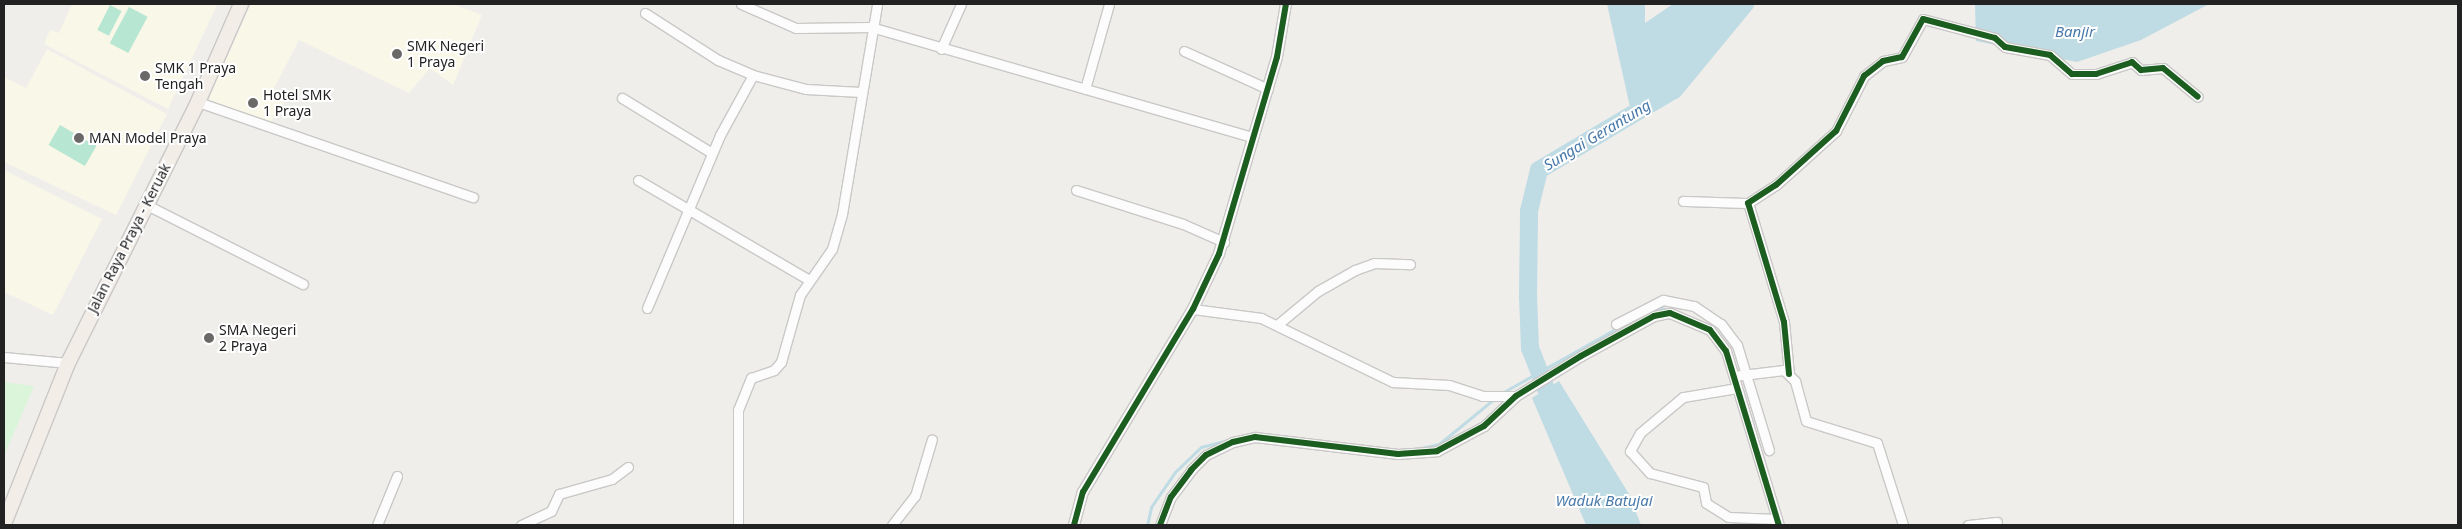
<!DOCTYPE html>
<style>
body{margin:0}
#map{position:relative;width:2462px;height:529px;overflow:hidden;background:#f0eeeb;font-family:"Noto Sans",sans-serif}
div>[style]{position:absolute}
[style*='--x']{left:calc(var(--x)*1px);top:calc(var(--y)*1px);width:calc(var(--w)*1px);rotate:calc(var(--a)*1deg)}
.education>*{inset:0;background:#f8f7e8}
.park>*{inset:0;background:#daf5da}
.pitch>*{inset:0;background:#b7e6d2;transform-origin:0 0}
.water>*{inset:0;background:#bfdbe3}
.stream>*{height:3px;margin:-1.5px;padding:0 1.5px;transform-origin:1.5px;border-radius:1.5px;background:#bfdbe3}
.river>*{height:18px;margin:-9px;padding:0 9px;transform-origin:9px;border-radius:9px;background:#bfdbe3}
.roads{filter:drop-shadow(1px 0 #c9c8c7) drop-shadow(-1px 0 #c9c8c7) drop-shadow(0 1px #c9c8c7) drop-shadow(0 -1px #c9c8c7)}
.minor>*{height:9px;margin:-4.5px;padding:0 4.5px;transform-origin:4.5px;border-radius:4.5px;background:#fdfcfc}
.tertiary>*{height:10px;margin:-5px;padding:0 5px;transform-origin:5px;border-radius:5px;background:#fdfcfc}
.primary>*{height:14px;margin:-7px;padding:0 7px;transform-origin:7px;border-radius:7px;background:#f3ede7}
.cycleway>*{height:6px;margin:-3px;padding:0 3px;transform-origin:3px;border-radius:3px;background:#1b5e20}
.dots>*{width:14px;height:14px;translate:-50% -50%;box-sizing:border-box;border:2px solid #fff;border-radius:50%}
span{translate:-50% -50%;white-space:nowrap;text-align:center;line-height:1.15;-webkit-text-stroke:4px #fff;paint-order:stroke}
.poi-label{font-size:14px;color:#222}
.left{translate:0 -50%;text-align:left}
.street-label{font-size:14px;color:#222}
.water-label{font-size:15px;color:#4a7aab;font-style:italic}
.frame{position:absolute;inset:0;border:5px solid #222;pointer-events:none}
</style>
<div id="map">
<div class="education">
<div style="clip-path:polygon(72px 4px,214px 4px,217px 5px,168px 109px,44px 44px,50px 30px,59px 33px)"></div>
<div style="clip-path:polygon(251px 4px,453px 4px,482px 15px,453px 85px,430px 68px,409px 93px,299px 40px,270px 96px,285px 101px,265px 130px,205px 106px)"></div>
<div style="clip-path:polygon(47px 49px,167px 114px,116px 215px,4px 162px,4px 77px,26px 88px)"></div>
<div style="clip-path:polygon(4px 170px,102px 219px,53px 315px,4px 292px)"></div>
</div>
<div class="park">
<div style="clip-path:polygon(4px 382px,34px 386px,4px 456px)"></div>
</div>
<div class="pitch">
<div style="left:110px;top:5px;width:13px;height:28px;rotate:27deg"></div>
<div style="left:129px;top:7px;width:21px;height:41px;rotate:28deg"></div>
<div style="left:60px;top:125px;width:42px;height:23px;rotate:30deg"></div>
</div>
<div class="water">
<div style="clip-path:polygon(1607px 4px,1645px 4px,1645px 23px,1673px 4px,1745px 4px,1674px 90px,1632px 116px)"></div>
<div style="clip-path:polygon(1975px 4px,2209px 4px,2141px 40px,2077px 62px,1976px 41px)"></div>
<div style="clip-path:polygon(1559px 381px,1629px 494px,1641px 525px,1586px 525px,1532px 398px)"></div>
</div>
<div class="stream">
<div style="--x:1687;--y:316;--w:17;--a:25"></div>
<div style="--x:1636;--y:319;--w:27;--a:-24"></div>
<div style="--x:1661;--y:308;--w:8;--a:14"></div>
<div style="--x:1500;--y:394;--w:137;--a:-29.4"></div>
<div style="--x:1270;--y:435;--w:19;--a:6"></div>
<div style="--x:1416;--y:449;--w:24;--a:-12"></div>
<div style="--x:1439;--y:444;--w:72;--a:-39.4"></div>
<div style="--x:1147;--y:525;--w:18;--a:-77"></div>
<div style="--x:1151;--y:507;--w:42;--a:-55.6"></div>
<div style="--x:1175;--y:472;--w:36;--a:-44"></div>
<div style="--x:1201;--y:447;--w:52;--a:-14.6"></div>
</div>
<div class="river">
<div style="--x:1546;--y:389;--w:44;--a:-111.3"></div>
<div style="--x:1530;--y:348;--w:51;--a:-92.2"></div>
<div style="--x:1528;--y:297;--w:86;--a:-89.3"></div>
<div style="--x:1529;--y:211;--w:42;--a:-76.3"></div>
<div style="--x:1539;--y:170;--w:157;--a:-30.7"></div>
<div style="--x:1674;--y:90;--w:112;--a:-50.5"></div>
</div>
<div class="roads">
<div class="minor">
<div style="--x:741;--y:4;--w:60;--a:23.6"></div>
<div style="--x:796;--y:28;--w:75;--a:-0.8"></div>
<div style="--x:871;--y:27;--w:397;--a:16.1"></div>
<div style="--x:645;--y:13;--w:87;--a:32.8"></div>
<div style="--x:718;--y:60;--w:38;--a:23"></div>
<div style="--x:753;--y:75;--w:55;--a:14.8"></div>
<div style="--x:806;--y:89;--w:55;--a:3.1"></div>
<div style="--x:941;--y:49;--w:49;--a:-66"></div>
<div style="--x:1184;--y:51;--w:92;--a:24.3"></div>
<div style="--x:1085;--y:89;--w:88;--a:-74.2"></div>
<div style="--x:622;--y:98;--w:105;--a:31.4"></div>
<div style="--x:198;--y:102;--w:291;--a:19.1"></div>
<div style="--x:638;--y:180;--w:198;--a:30.3"></div>
<div style="--x:1076;--y:190;--w:112;--a:17.6"></div>
<div style="--x:1183;--y:224;--w:45;--a:23.7"></div>
<div style="--x:1683;--y:201;--w:65;--a:1.8"></div>
<div style="--x:145;--y:204;--w:177;--a:26.9"></div>
<div style="--x:647;--y:308;--w:188;--a:-67.1"></div>
<div style="--x:720;--y:135;--w:68;--a:-61.2"></div>
<div style="--x:1193;--y:309;--w:69;--a:7.5"></div>
<div style="--x:1261;--y:318;--w:147;--a:25.9"></div>
<div style="--x:1393;--y:382;--w:56;--a:3.1"></div>
<div style="--x:1449;--y:385;--w:35;--a:18"></div>
<div style="--x:1482;--y:396;--w:34;--a:0"></div>
<div style="--x:1616;--y:324;--w:53;--a:-27.1"></div>
<div style="--x:1663;--y:300;--w:32;--a:11"></div>
<div style="--x:1694;--y:306;--w:32;--a:34"></div>
<div style="--x:1721;--y:324;--w:26;--a:53"></div>
<div style="--x:1737;--y:345;--w:110;--a:73.1"></div>
<div style="--x:1277;--y:325;--w:53;--a:-39.7"></div>
<div style="--x:1318;--y:291;--w:43;--a:-29.6"></div>
<div style="--x:1355;--y:270;--w:20;--a:-20"></div>
<div style="--x:1374;--y:263;--w:36;--a:2"></div>
<div style="--x:4;--y:357;--w:64;--a:5.4"></div>
<div style="--x:1789;--y:374;--w:52;--a:-95.5"></div>
<div style="--x:1784;--y:322;--w:124;--a:-106.8"></div>
<div style="--x:1748;--y:203;--w:33;--a:-33"></div>
<div style="--x:1776;--y:185;--w:81;--a:-42"></div>
<div style="--x:1836;--y:131;--w:62;--a:-63"></div>
<div style="--x:1864;--y:76;--w:24;--a:-38"></div>
<div style="--x:1883;--y:61;--w:19;--a:-12"></div>
<div style="--x:1902;--y:57;--w:43;--a:-61.1"></div>
<div style="--x:1923;--y:19;--w:74;--a:14.8"></div>
<div style="--x:1995;--y:38;--w:13;--a:42"></div>
<div style="--x:2005;--y:47;--w:46;--a:10.1"></div>
<div style="--x:2050;--y:55;--w:29;--a:41"></div>
<div style="--x:2072;--y:74;--w:24;--a:0"></div>
<div style="--x:2096;--y:74;--w:38;--a:-18"></div>
<div style="--x:2132;--y:62;--w:12;--a:42"></div>
<div style="--x:2141;--y:70;--w:22;--a:-5"></div>
<div style="--x:2163;--y:68;--w:45;--a:39.6"></div>
<div style="--x:1734;--y:376;--w:50;--a:-6.8"></div>
<div style="--x:1784;--y:370;--w:16;--a:45"></div>
<div style="--x:1795;--y:381;--w:41;--a:74.6"></div>
<div style="--x:1806;--y:421;--w:74;--a:17.2"></div>
<div style="--x:1877;--y:443;--w:86;--a:72.4"></div>
<div style="--x:1737;--y:388;--w:55;--a:170.5"></div>
<div style="--x:1683;--y:397;--w:56;--a:140.1"></div>
<div style="--x:1640;--y:433;--w:21;--a:119"></div>
<div style="--x:1630;--y:451;--w:30;--a:48"></div>
<div style="--x:1650;--y:473;--w:55;--a:14.8"></div>
<div style="--x:1703;--y:487;--w:16;--a:79"></div>
<div style="--x:1706;--y:503;--w:26;--a:32"></div>
<div style="--x:1728;--y:517;--w:49;--a:2.3"></div>
<div style="--x:377;--y:525;--w:53;--a:-67.8"></div>
<div style="--x:521;--y:525;--w:33;--a:-25"></div>
<div style="--x:551;--y:511;--w:19;--a:-65"></div>
<div style="--x:559;--y:494;--w:55;--a:-15.8"></div>
<div style="--x:612;--y:479;--w:20;--a:-37"></div>
<div style="--x:738;--y:525;--w:115;--a:-90"></div>
<div style="--x:738;--y:410;--w:35;--a:-68"></div>
<div style="--x:751;--y:378;--w:24;--a:-19"></div>
<div style="--x:774;--y:370;--w:11;--a:-49"></div>
<div style="--x:781;--y:362;--w:70;--a:-74.2"></div>
<div style="--x:800;--y:295;--w:56;--a:-55.2"></div>
<div style="--x:832;--y:249;--w:36;--a:-74"></div>
<div style="--x:842;--y:214;--w:213;--a:-80.5"></div>
<div style="--x:892;--y:525;--w:37;--a:-52"></div>
<div style="--x:915;--y:496;--w:59;--a:-73.4"></div>
<div style="--x:1160;--y:525;--w:30;--a:-69"></div>
<div style="--x:1171;--y:497;--w:34;--a:-53"></div>
<div style="--x:1191;--y:470;--w:21;--a:-45"></div>
<div style="--x:1206;--y:455;--w:30;--a:-26"></div>
<div style="--x:1233;--y:442;--w:23;--a:-13"></div>
<div style="--x:1255;--y:437;--w:144;--a:6.8"></div>
<div style="--x:1398;--y:454;--w:39;--a:-4"></div>
<div style="--x:1437;--y:451;--w:53;--a:-28"></div>
<div style="--x:1484;--y:426;--w:44;--a:-43.2"></div>
<div style="--x:1516;--y:396;--w:76;--a:-31.6"></div>
<div style="--x:1581;--y:356;--w:83;--a:-28.7"></div>
<div style="--x:1654;--y:316;--w:16;--a:-11"></div>
<div style="--x:1670;--y:313;--w:43;--a:23"></div>
<div style="--x:1710;--y:330;--w:26;--a:53"></div>
<div style="--x:1726;--y:351;--w:182;--a:73.1"></div>
<div style="--x:1968;--y:525;--w:29;--a:-6"></div>
</div>
<div class="tertiary">
<div style="--x:1074;--y:525;--w:34;--a:-75"></div>
<div style="--x:1083;--y:492;--w:214;--a:-59"></div>
<div style="--x:1193;--y:309;--w:61;--a:-64.7"></div>
<div style="--x:1219;--y:254;--w:205;--a:-73.6"></div>
<div style="--x:1277;--y:57;--w:54;--a:-80.4"></div>
</div>
<div class="primary">
<div style="--x:4;--y:524;--w:173;--a:-68.3"></div>
<div style="--x:68;--y:363;--w:292;--a:-63.5"></div>
<div style="--x:198;--y:102;--w:107;--a:-66.3"></div>
</div>
</div>
<div class="cycleway">
<div style="--x:1789;--y:374;--w:52;--a:-95.5"></div>
<div style="--x:1784;--y:322;--w:124;--a:-106.8"></div>
<div style="--x:1748;--y:203;--w:33;--a:-33"></div>
<div style="--x:1776;--y:185;--w:81;--a:-42"></div>
<div style="--x:1836;--y:131;--w:62;--a:-63"></div>
<div style="--x:1864;--y:76;--w:24;--a:-38"></div>
<div style="--x:1883;--y:61;--w:19;--a:-12"></div>
<div style="--x:1902;--y:57;--w:43;--a:-61.1"></div>
<div style="--x:1923;--y:19;--w:74;--a:14.8"></div>
<div style="--x:1995;--y:38;--w:13;--a:42"></div>
<div style="--x:2005;--y:47;--w:46;--a:10.1"></div>
<div style="--x:2050;--y:55;--w:29;--a:41"></div>
<div style="--x:2072;--y:74;--w:24;--a:0"></div>
<div style="--x:2096;--y:74;--w:38;--a:-18"></div>
<div style="--x:2132;--y:62;--w:12;--a:42"></div>
<div style="--x:2141;--y:70;--w:22;--a:-5"></div>
<div style="--x:2163;--y:68;--w:45;--a:39.6"></div>
<div style="--x:1074;--y:525;--w:34;--a:-75"></div>
<div style="--x:1083;--y:492;--w:214;--a:-59"></div>
<div style="--x:1193;--y:309;--w:61;--a:-64.7"></div>
<div style="--x:1219;--y:254;--w:205;--a:-73.6"></div>
<div style="--x:1277;--y:57;--w:54;--a:-80.4"></div>
<div style="--x:1160;--y:525;--w:30;--a:-69"></div>
<div style="--x:1171;--y:497;--w:34;--a:-53"></div>
<div style="--x:1191;--y:470;--w:21;--a:-45"></div>
<div style="--x:1206;--y:455;--w:30;--a:-26"></div>
<div style="--x:1233;--y:442;--w:23;--a:-13"></div>
<div style="--x:1255;--y:437;--w:144;--a:6.8"></div>
<div style="--x:1398;--y:454;--w:39;--a:-4"></div>
<div style="--x:1437;--y:451;--w:53;--a:-28"></div>
<div style="--x:1484;--y:426;--w:44;--a:-43.2"></div>
<div style="--x:1516;--y:396;--w:76;--a:-31.6"></div>
<div style="--x:1581;--y:356;--w:83;--a:-28.7"></div>
<div style="--x:1654;--y:316;--w:16;--a:-11"></div>
<div style="--x:1670;--y:313;--w:43;--a:23"></div>
<div style="--x:1710;--y:330;--w:26;--a:53"></div>
<div style="--x:1726;--y:351;--w:182;--a:73.1"></div>
</div>
<div class="dots">
<div style="left:397px;top:54px;background:#6a6968"></div>
<div style="left:145px;top:76px;background:#6a6968"></div>
<div style="left:253px;top:103px;background:#6a6968"></div>
<div style="left:79px;top:138px;background:#6a6968"></div>
<div style="left:209px;top:338px;background:#6a6968"></div>
</div>
<div class="poi-label">
<span class="left" style="left:407px;top:54px">SMK Negeri<br>1 Praya</span>
<span class="left" style="left:155px;top:76px">SMK 1 Praya<br>Tengah</span>
<span class="left" style="left:263px;top:103px">Hotel SMK<br>1 Praya</span>
<span class="left" style="left:89px;top:138px">MAN Model Praya</span>
<span class="left" style="left:219px;top:338px">SMA Negeri<br>2 Praya</span>
</div>
<div class="street-label">
<span style="left:129px;top:238px;rotate:-63deg">Jalan Raya Praya - Keruak</span>
</div>
<div class="water-label">
<span style="left:2075px;top:32px">Banjir</span>
<span style="left:1597px;top:135px;rotate:-31deg">Sungai Gerantung</span>
<span style="left:1604px;top:501px">Waduk Batujai</span>
</div>
<div class="frame"></div>
</div>
